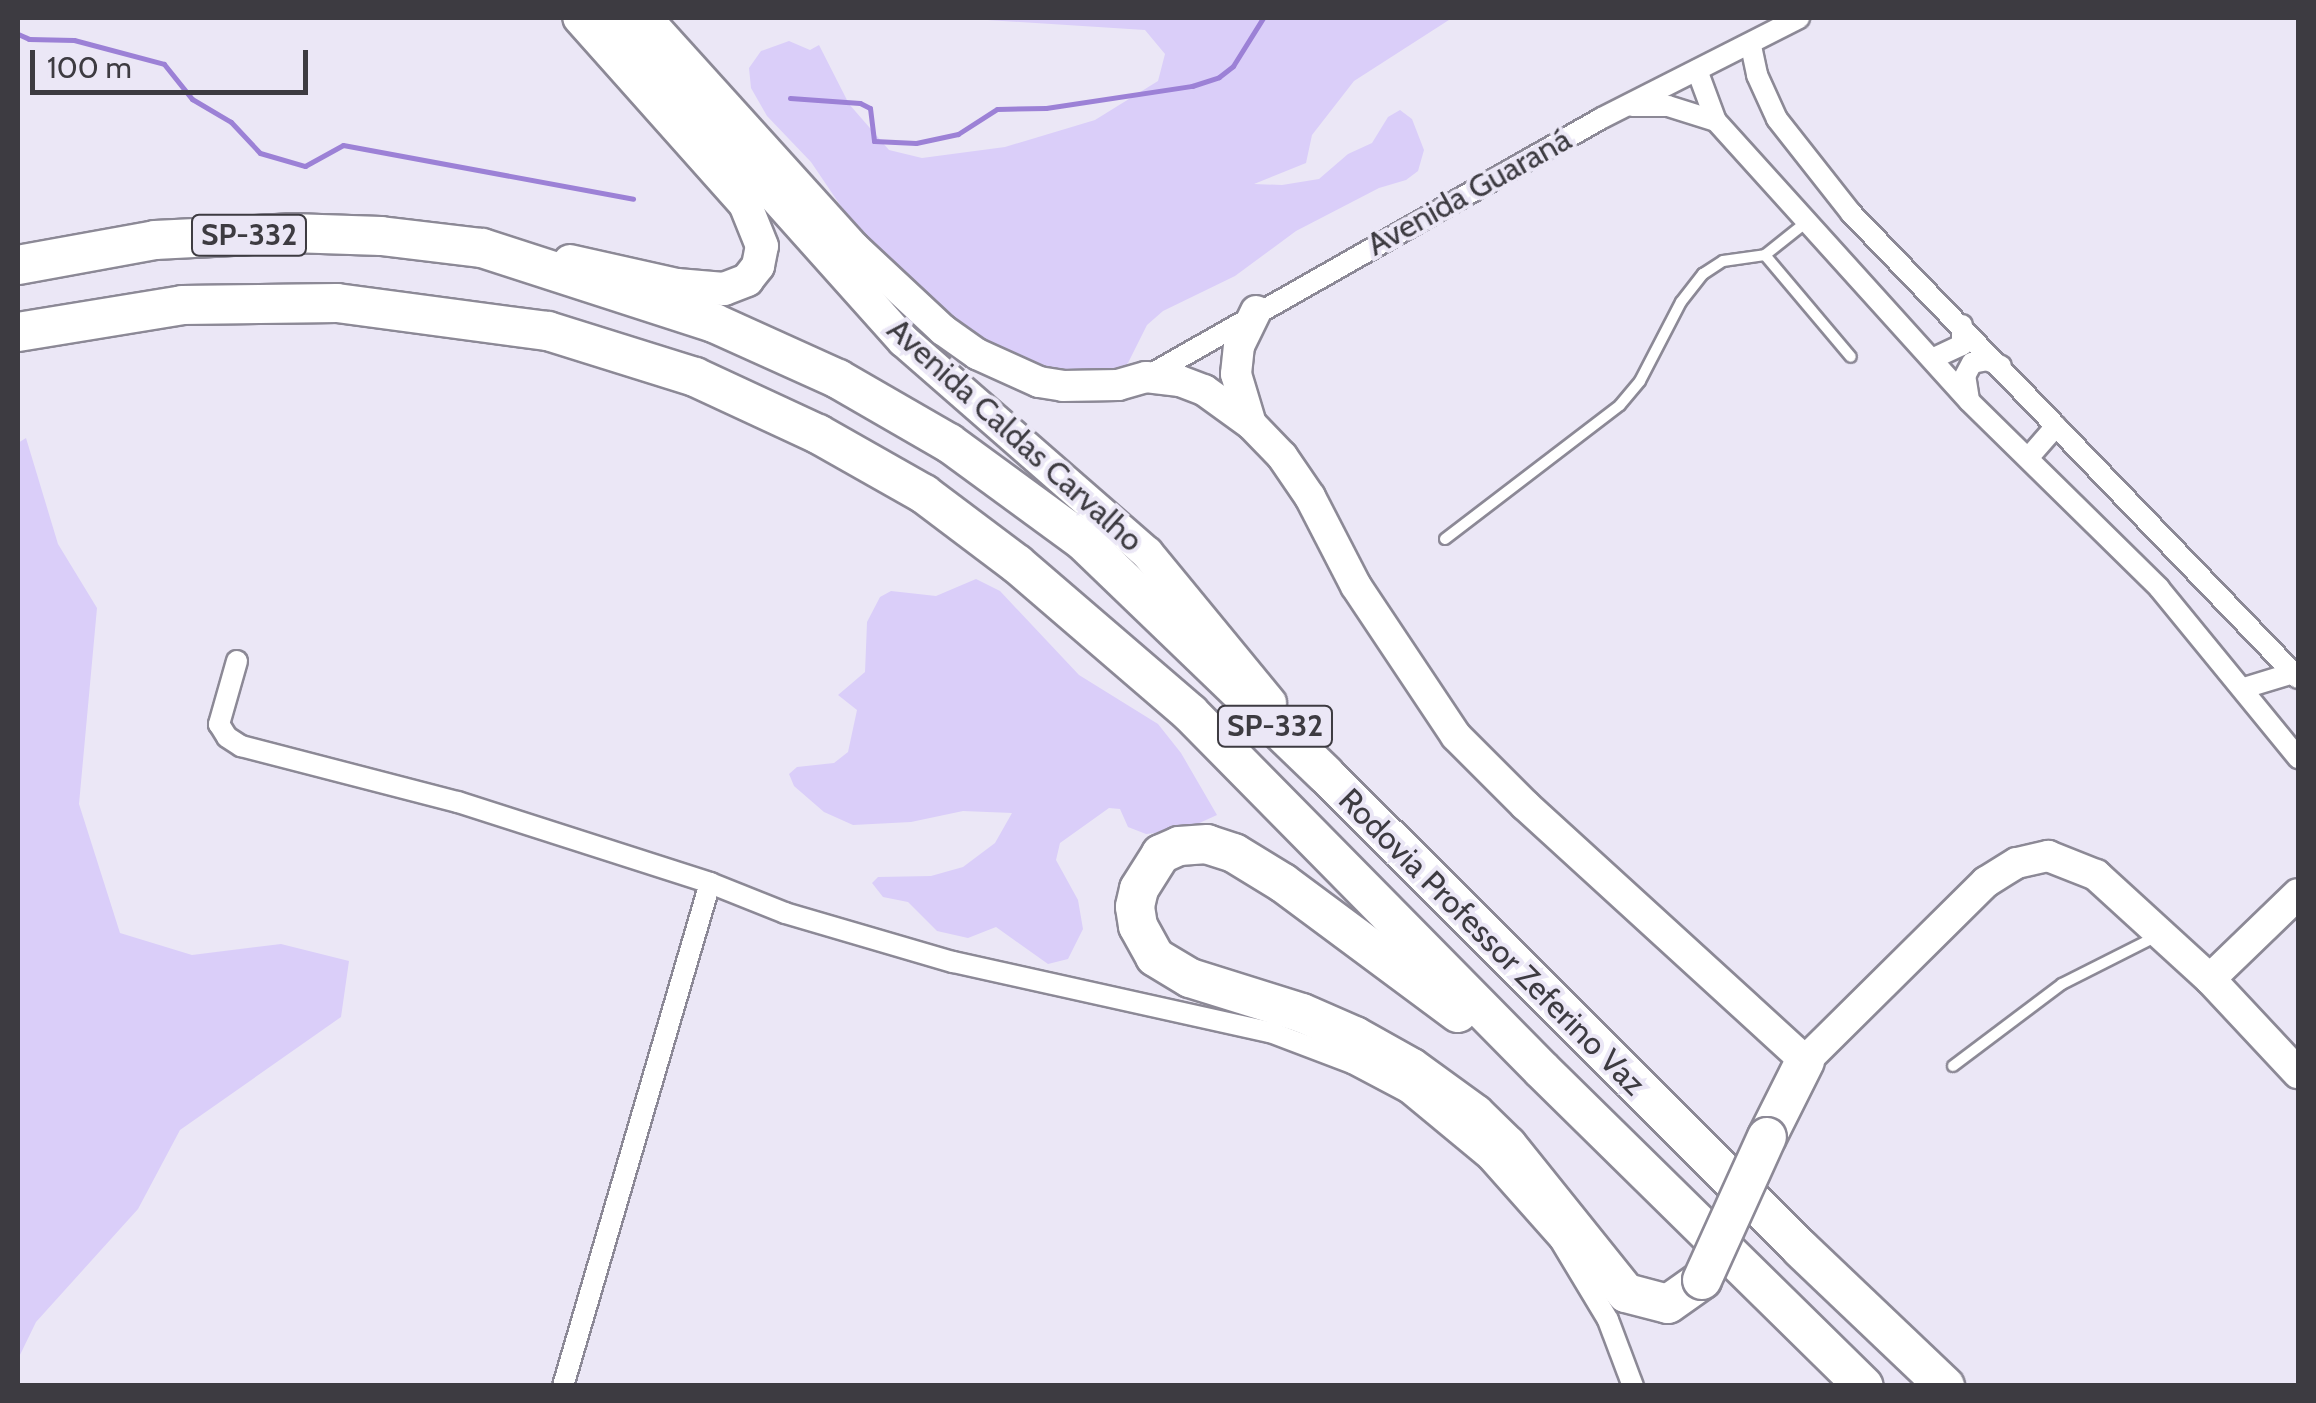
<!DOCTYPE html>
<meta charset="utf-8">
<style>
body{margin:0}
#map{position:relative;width:2316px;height:1403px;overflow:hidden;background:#ebe7f6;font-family:Cabin,sans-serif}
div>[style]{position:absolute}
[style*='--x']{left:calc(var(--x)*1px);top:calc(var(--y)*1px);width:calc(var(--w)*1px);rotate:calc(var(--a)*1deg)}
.green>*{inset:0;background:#dacef9}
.stream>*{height:5px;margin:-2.5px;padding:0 2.5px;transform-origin:2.5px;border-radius:2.5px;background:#9c81d6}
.roads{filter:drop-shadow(2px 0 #8c8996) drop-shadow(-2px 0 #8c8996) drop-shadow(0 2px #8c8996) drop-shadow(0 -2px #8c8996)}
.lane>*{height:10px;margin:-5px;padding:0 5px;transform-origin:5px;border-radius:5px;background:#fff}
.street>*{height:20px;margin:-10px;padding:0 10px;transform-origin:10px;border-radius:10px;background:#fff}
.secondary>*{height:30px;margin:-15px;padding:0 15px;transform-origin:15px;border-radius:15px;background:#fff}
.primary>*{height:32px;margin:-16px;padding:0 16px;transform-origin:16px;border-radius:16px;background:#fff}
.highway>*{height:38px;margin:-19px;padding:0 19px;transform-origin:19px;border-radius:19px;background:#fff}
.bridges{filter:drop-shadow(2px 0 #8c8996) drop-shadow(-2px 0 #8c8996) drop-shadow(0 2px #8c8996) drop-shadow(0 -2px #8c8996)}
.highway-bridge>*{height:38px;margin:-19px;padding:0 19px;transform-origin:19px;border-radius:19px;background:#fff}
span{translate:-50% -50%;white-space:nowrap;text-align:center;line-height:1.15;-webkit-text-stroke:8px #ebe7f6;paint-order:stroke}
.shield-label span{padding:2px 8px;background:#ebe7f6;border:2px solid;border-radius:8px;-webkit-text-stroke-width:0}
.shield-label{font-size:30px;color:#3d3b41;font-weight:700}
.street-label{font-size:32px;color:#3d3b41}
.frame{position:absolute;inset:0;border:20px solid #3d3b41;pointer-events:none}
.scale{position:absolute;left:30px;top:50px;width:278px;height:45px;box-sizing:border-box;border:5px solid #3d3b41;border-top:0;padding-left:12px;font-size:30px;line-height:35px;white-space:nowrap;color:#3d3b41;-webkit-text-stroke:8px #ebe7f6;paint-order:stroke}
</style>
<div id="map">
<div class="green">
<div style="clip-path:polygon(957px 18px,1452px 18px,1354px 81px,1312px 135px,1306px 163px,1254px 184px,1282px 185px,1319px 179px,1348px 154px,1372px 143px,1388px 117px,1400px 110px,1412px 119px,1424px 150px,1418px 171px,1406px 180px,1379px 188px,1296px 231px,1235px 276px,1163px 311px,1147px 325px,1128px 363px,1114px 375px,1079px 376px,999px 357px,882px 267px,811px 162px,767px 116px,751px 88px,749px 68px,761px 51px,789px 41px,810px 50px,819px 45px,849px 104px,889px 150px,922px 158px,1005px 147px,1095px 120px,1158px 81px,1165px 54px,1145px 30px)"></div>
<div style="clip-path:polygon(26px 438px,58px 544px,97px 608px,79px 804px,120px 933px,192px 955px,281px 944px,349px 961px,341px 1017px,180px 1130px,138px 1209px,36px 1322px,18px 1359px,18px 443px)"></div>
<div style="clip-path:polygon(976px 579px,1000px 591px,1079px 675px,1158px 724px,1181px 753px,1217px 815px,1184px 830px,1146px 834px,1128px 827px,1120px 809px,1109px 808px,1060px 843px,1056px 860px,1078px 900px,1083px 929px,1068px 959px,1048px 964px,996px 927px,968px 938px,937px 931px,908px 902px,883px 897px,872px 883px,878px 877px,931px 876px,963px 867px,995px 843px,1012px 813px,963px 811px,911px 822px,853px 825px,824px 812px,794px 786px,789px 774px,797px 767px,834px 763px,848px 752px,857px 710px,838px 695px,865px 672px,867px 622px,880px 597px,891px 591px,936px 596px)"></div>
</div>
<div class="stream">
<div style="--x:18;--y:34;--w:12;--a:24"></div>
<div style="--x:29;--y:39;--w:45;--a:1.3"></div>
<div style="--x:74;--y:40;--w:93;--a:14.9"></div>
<div style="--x:164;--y:64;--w:45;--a:51.3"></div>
<div style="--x:192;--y:99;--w:45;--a:30.5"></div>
<div style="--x:231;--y:122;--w:42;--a:46.9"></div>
<div style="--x:260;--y:153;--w:47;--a:16.1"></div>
<div style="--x:305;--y:166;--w:43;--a:-28.9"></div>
<div style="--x:343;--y:145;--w:295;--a:10.5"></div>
<div style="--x:790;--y:98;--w:70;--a:4.1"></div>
<div style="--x:860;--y:103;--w:11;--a:27"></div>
<div style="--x:870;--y:108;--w:33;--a:83"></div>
<div style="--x:874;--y:141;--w:42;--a:2.7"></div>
<div style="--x:916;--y:143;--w:43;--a:-12.1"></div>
<div style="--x:958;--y:134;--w:46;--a:-32.7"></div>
<div style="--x:997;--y:109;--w:49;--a:-1.2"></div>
<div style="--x:1046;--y:108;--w:148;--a:-8.6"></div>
<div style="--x:1192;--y:86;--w:28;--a:-18"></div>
<div style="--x:1219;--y:77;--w:18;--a:-38"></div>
<div style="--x:1233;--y:66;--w:57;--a:-58"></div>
</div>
<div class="roads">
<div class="lane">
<div style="--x:1765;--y:255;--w:133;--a:49.9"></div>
<div style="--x:1445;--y:539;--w:220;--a:-37.4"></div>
<div style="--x:1620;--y:405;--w:31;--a:-50"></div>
<div style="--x:1640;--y:381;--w:89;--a:-62.6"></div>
<div style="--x:1681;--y:302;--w:36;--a:-52"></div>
<div style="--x:1703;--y:274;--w:24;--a:-33"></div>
<div style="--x:1723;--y:261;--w:42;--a:-8.1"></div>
<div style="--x:1765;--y:255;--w:56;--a:-38.5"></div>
<div style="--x:1953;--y:1066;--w:136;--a:-37"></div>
<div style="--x:2062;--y:984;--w:104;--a:-26.8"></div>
</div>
<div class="street">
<div style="--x:1751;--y:46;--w:30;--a:78"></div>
<div style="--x:1757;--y:75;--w:48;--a:65.6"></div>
<div style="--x:1777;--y:119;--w:120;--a:51.8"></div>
<div style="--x:1851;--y:213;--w:645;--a:46.13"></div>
<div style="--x:1697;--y:70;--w:54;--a:69.6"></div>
<div style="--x:1716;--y:121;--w:377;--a:47.9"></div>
<div style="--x:1969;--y:401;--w:267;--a:44.5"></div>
<div style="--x:2159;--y:588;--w:220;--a:50.7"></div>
<div style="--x:1632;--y:106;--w:36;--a:0"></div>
<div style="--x:1668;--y:106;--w:50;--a:17.4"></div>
<div style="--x:1934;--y:358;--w:31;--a:-25"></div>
<div style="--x:1962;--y:345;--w:20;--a:-90"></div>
<div style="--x:1146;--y:377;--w:524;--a:-29.6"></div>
<div style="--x:1602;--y:118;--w:221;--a:-26.9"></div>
<div style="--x:1969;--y:400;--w:24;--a:-99"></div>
<div style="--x:1965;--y:376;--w:15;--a:-62"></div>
<div style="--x:1972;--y:363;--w:15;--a:-11"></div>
<div style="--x:1987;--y:360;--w:15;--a:23"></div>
<div style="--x:2029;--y:457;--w:41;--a:-48.9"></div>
<div style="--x:237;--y:661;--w:66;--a:105.9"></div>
<div style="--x:219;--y:724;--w:15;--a:58"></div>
<div style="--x:227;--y:737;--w:17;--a:33"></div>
<div style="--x:241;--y:746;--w:224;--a:14.5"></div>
<div style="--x:458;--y:802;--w:265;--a:17.8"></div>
<div style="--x:710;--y:883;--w:81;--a:21.8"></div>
<div style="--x:785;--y:913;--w:175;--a:16.3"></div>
<div style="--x:953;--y:962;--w:325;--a:12.5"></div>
<div style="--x:1270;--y:1032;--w:88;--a:20.7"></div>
<div style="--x:1352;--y:1063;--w:62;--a:27.8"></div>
<div style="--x:1407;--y:1092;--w:105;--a:39.6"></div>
<div style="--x:1488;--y:1159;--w:108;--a:48.4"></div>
<div style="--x:1560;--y:1240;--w:93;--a:59"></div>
<div style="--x:1608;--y:1320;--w:71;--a:69.3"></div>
<div style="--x:2244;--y:688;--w:51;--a:-17"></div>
<div style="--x:563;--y:1386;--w:524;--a:-73.71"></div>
</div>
<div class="secondary">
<div style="--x:647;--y:18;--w:309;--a:47.9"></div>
<div style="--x:854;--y:247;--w:122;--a:43"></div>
<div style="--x:943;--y:330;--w:42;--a:35.2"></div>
<div style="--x:977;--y:354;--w:68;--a:24.3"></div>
<div style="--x:1039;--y:382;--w:24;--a:9"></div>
<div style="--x:1063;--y:386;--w:55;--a:-1"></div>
<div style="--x:1118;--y:385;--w:29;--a:-16"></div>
<div style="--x:1146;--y:377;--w:34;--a:7"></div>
<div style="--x:1180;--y:381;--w:26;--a:21"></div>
<div style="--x:1204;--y:390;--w:58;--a:35.9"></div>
<div style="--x:1251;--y:424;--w:45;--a:45.9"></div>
<div style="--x:1282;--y:456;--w:50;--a:55.7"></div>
<div style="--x:1310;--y:497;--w:100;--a:62.7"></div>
<div style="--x:1356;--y:586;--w:180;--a:56.3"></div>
<div style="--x:1456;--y:736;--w:98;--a:45"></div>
<div style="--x:1525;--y:805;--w:379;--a:42.4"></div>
<div style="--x:1805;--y:1061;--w:255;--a:-44.7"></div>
<div style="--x:1986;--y:882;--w:36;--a:-32"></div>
<div style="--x:2017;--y:863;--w:32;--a:-13"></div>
<div style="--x:2048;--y:856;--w:52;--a:21.6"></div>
<div style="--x:2096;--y:875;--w:154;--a:42.4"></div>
<div style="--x:2210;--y:979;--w:129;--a:46.9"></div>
<div style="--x:1251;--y:424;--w:52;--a:-106.7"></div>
<div style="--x:1236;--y:374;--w:28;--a:-84"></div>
<div style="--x:1239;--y:346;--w:39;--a:-64"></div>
<div style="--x:2210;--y:979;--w:122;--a:-44"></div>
</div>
<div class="primary">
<div style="--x:615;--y:18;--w:433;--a:48.2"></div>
<div style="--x:904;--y:341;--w:322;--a:41.1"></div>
<div style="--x:1147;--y:553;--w:194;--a:50.6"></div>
<div style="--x:570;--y:261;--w:110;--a:12.6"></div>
<div style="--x:677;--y:285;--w:47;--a:4.9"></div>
<div style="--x:724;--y:289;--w:25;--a:-21"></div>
<div style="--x:747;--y:280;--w:18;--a:-52"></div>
<div style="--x:758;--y:266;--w:20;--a:-79"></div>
<div style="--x:762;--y:246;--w:45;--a:-112"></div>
<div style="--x:745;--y:204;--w:249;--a:-131.7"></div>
</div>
<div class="highway">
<div style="--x:18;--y:265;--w:139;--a:-10.3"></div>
<div style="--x:155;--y:240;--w:136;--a:-2.9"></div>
<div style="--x:291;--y:233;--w:90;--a:1.9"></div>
<div style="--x:381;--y:236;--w:102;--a:6.8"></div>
<div style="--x:482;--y:248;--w:244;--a:17.9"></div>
<div style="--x:714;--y:323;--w:136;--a:24.3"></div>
<div style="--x:838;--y:379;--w:128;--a:30"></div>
<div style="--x:949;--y:443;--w:166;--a:36.2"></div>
<div style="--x:1083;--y:541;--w:335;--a:43.9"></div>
<div style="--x:1324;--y:773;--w:674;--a:44.94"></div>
<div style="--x:1801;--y:1249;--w:199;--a:43.6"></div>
<div style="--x:18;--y:332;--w:166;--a:-9.3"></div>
<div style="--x:182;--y:305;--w:155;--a:-0.7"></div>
<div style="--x:337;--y:303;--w:213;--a:7.6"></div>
<div style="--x:548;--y:331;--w:154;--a:17.4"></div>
<div style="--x:695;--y:377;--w:136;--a:24.9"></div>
<div style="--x:818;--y:434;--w:122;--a:29.5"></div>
<div style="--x:924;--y:494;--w:116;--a:37"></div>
<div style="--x:1017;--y:564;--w:228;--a:40.7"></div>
<div style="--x:1190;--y:713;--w:501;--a:45.4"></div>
<div style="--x:1542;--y:1070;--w:451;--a:44.5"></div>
<div style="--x:1458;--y:1013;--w:218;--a:-143.4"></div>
<div style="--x:1283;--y:883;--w:57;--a:-148.5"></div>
<div style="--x:1234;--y:853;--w:28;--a:-162"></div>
<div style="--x:1207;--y:844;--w:28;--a:176"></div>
<div style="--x:1179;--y:846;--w:20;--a:156"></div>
<div style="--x:1161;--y:854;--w:41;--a:122.2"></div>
<div style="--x:1139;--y:889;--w:18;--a:103"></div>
<div style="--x:1135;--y:907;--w:19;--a:81"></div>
<div style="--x:1138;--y:926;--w:35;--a:61"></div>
<div style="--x:1155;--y:957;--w:41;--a:31"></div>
<div style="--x:1190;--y:978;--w:117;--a:17.4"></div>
<div style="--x:1302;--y:1013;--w:58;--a:23.5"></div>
<div style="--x:1355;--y:1036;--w:65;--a:29.3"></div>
<div style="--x:1412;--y:1068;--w:78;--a:36.1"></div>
<div style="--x:1475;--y:1114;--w:45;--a:44.1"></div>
<div style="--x:1507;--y:1145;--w:190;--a:51.2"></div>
<div style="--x:1626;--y:1293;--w:43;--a:14.7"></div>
<div style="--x:1668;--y:1304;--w:42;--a:-35.2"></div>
<div style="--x:1767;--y:1137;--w:85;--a:-63.4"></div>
</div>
</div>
<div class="bridges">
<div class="highway-bridge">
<div style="--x:1702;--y:1280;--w:157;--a:-65.6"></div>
</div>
</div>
<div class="shield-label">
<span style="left:249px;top:235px">SP-332</span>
<span style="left:1275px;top:726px">SP-332</span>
</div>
<div class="street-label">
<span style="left:1469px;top:192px;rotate:-29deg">Avenida Guaraná</span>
<span style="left:1015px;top:435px;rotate:42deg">Avenida Caldas Carvalho</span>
<span style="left:1492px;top:942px;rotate:45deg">Rodovia Professor Zeferino Vaz</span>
</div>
<div class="frame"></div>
<div class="scale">100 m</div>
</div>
